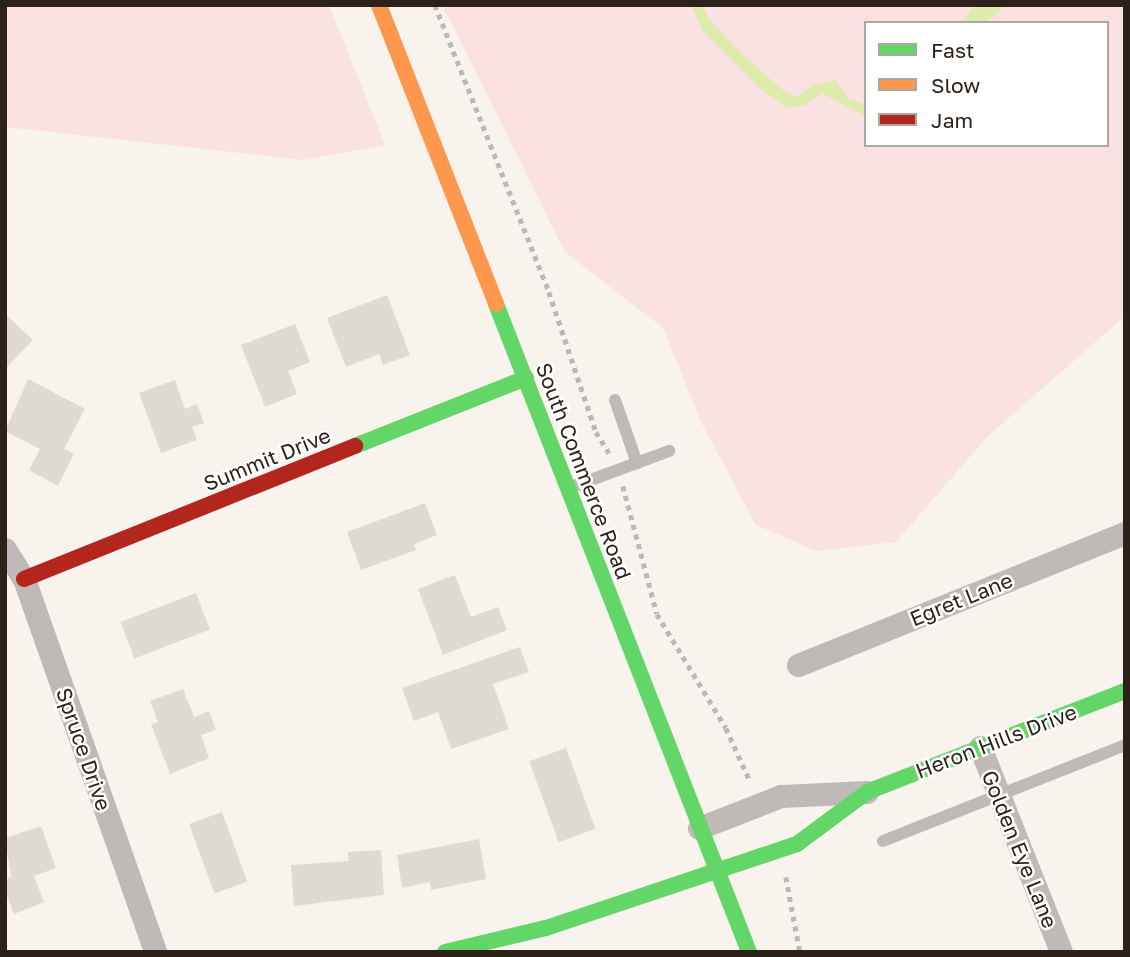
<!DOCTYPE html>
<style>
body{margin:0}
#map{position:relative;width:1130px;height:957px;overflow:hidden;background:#f9f3ee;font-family:"Golos Text",sans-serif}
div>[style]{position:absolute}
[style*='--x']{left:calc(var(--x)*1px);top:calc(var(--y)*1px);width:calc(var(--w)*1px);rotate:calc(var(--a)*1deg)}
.green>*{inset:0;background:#fae1e2}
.water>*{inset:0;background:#deedac}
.building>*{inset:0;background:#dfdad2;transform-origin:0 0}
.path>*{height:4.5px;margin-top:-2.25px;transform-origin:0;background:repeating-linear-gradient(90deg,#bcb8b5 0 5px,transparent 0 10px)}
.lane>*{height:12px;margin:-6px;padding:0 6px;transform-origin:6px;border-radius:6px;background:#bfbab8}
.street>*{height:23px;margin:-11.5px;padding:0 11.5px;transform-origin:11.5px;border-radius:11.5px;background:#bfbab8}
.fast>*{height:16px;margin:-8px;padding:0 8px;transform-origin:8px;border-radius:8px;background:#63d668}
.slow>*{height:16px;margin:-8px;padding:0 8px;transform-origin:8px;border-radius:8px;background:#ff974d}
.jam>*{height:16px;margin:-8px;padding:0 8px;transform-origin:8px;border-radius:8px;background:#b3261e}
span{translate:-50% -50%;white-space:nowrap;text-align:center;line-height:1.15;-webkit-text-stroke:5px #fff;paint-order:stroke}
.street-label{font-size:21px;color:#2c221a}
.frame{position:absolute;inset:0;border:7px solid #2c221a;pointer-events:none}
.legend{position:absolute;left:864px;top:21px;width:245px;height:126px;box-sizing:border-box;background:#fff;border:2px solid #aba7a3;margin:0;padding:9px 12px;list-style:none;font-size:21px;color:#2c221a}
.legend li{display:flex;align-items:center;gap:14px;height:35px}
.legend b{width:35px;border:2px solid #aba7a3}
</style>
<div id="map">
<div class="green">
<div style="clip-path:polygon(5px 5px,329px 5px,385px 145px,304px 160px,5px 127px)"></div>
<div style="clip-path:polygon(evenodd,442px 5px,1125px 5px,1125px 316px,988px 436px,896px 542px,816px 551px,756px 525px,702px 424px,663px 328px,565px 252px,442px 5px,866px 23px,1107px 23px,1107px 145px,866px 145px,866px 23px)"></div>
</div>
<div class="water">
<div style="clip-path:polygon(691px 5px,703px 5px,709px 19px,740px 52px,785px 92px,797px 97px,812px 85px,836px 80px,849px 99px,866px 105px,866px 117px,822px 93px,805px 105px,789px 108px,765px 93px,702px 30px)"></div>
<div style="clip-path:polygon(975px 5px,1007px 5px,985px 23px,962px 23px)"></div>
</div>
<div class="building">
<div style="clip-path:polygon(387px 295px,410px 355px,383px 365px,379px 354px,346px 367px,327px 318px)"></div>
<div style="clip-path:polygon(5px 314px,33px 340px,5px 369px)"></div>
<div style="clip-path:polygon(295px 324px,310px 362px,288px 371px,297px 394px,265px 407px,241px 345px)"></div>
<div style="clip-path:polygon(28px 379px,85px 409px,64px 449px,74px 454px,58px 486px,29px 470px,40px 449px,5px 431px)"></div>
<div style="clip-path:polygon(175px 380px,185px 409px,197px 404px,204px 423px,192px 427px,197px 440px,161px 453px,139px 393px)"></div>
<div style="clip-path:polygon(425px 503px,437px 535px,414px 544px,416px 550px,361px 570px,347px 532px)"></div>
<div style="clip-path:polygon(455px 575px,471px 617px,498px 607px,507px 630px,443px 655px,418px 589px)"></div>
<div style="left:196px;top:593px;width:39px;height:81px;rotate:69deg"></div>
<div style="clip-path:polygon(520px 647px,529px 672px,493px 684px,509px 729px,451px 749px,438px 712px,414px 721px,402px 688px)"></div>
<div style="clip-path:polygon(183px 689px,194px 717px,209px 711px,216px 730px,201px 735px,209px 758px,170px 774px,151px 724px,158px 722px,150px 701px)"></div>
<div style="left:566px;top:748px;width:86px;height:39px;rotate:70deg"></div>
<div style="left:222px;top:812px;width:74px;height:35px;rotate:70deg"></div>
<div style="clip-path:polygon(41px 826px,56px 868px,34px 876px,44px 902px,14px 914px,5px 891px,5px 880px,11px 877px,5px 838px)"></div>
<div style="clip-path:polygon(479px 839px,486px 879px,431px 890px,430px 882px,402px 888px,397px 855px)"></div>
<div style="clip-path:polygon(381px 850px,384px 895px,294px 906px,291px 865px,349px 861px,348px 852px)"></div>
</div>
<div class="path">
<div style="--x:435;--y:5;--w:309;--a:68.3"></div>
<div style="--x:549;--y:292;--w:148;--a:71.4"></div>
<div style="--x:596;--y:432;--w:25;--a:58"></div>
<div style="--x:623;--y:486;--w:132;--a:75.1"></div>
<div style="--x:657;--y:614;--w:133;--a:58.8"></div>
<div style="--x:726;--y:728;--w:58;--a:65.6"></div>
<div style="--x:786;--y:877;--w:76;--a:79.4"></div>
</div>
<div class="lane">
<div style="--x:615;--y:400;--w:67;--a:70.8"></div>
<div style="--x:569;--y:488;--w:107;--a:-20.3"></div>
<div style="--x:883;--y:841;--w:260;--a:-21.6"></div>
</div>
<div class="street">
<div style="--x:5;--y:549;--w:36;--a:58"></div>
<div style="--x:24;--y:579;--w:395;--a:70.6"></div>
<div style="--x:798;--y:665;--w:353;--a:-22"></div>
<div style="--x:980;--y:747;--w:220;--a:68.4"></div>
<div style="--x:699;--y:828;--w:88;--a:-21.3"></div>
<div style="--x:781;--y:796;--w:86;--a:-2.7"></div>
</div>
<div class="fast">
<div style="--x:496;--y:304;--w:696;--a:68.67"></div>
<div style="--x:355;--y:446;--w:184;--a:-21.7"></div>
<div style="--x:445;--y:952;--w:104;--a:-13.4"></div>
<div style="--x:546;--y:928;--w:265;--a:-18.5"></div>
<div style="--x:797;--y:844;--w:87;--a:-36.6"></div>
<div style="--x:867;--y:792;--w:277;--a:-21.4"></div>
</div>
<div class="slow">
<div style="--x:379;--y:5;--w:321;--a:68.6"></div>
</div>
<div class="jam">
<div style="--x:24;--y:579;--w:357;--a:-21.9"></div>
</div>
<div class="street-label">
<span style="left:267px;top:459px;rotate:-22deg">Summit Drive</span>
<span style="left:584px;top:471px;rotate:69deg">South Commerce Road</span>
<span style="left:961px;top:599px;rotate:-22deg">Egret Lane</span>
<span style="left:996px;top:741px;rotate:-21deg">Heron Hills Drive</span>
<span style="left:84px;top:749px;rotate:71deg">Spruce Drive</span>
<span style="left:1020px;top:849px;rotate:68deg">Golden Eye Lane</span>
</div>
<div class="frame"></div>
<ul class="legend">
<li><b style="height:9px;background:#63d668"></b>Fast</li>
<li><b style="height:9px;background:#ff974d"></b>Slow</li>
<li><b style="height:9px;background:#b3261e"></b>Jam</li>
</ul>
</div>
